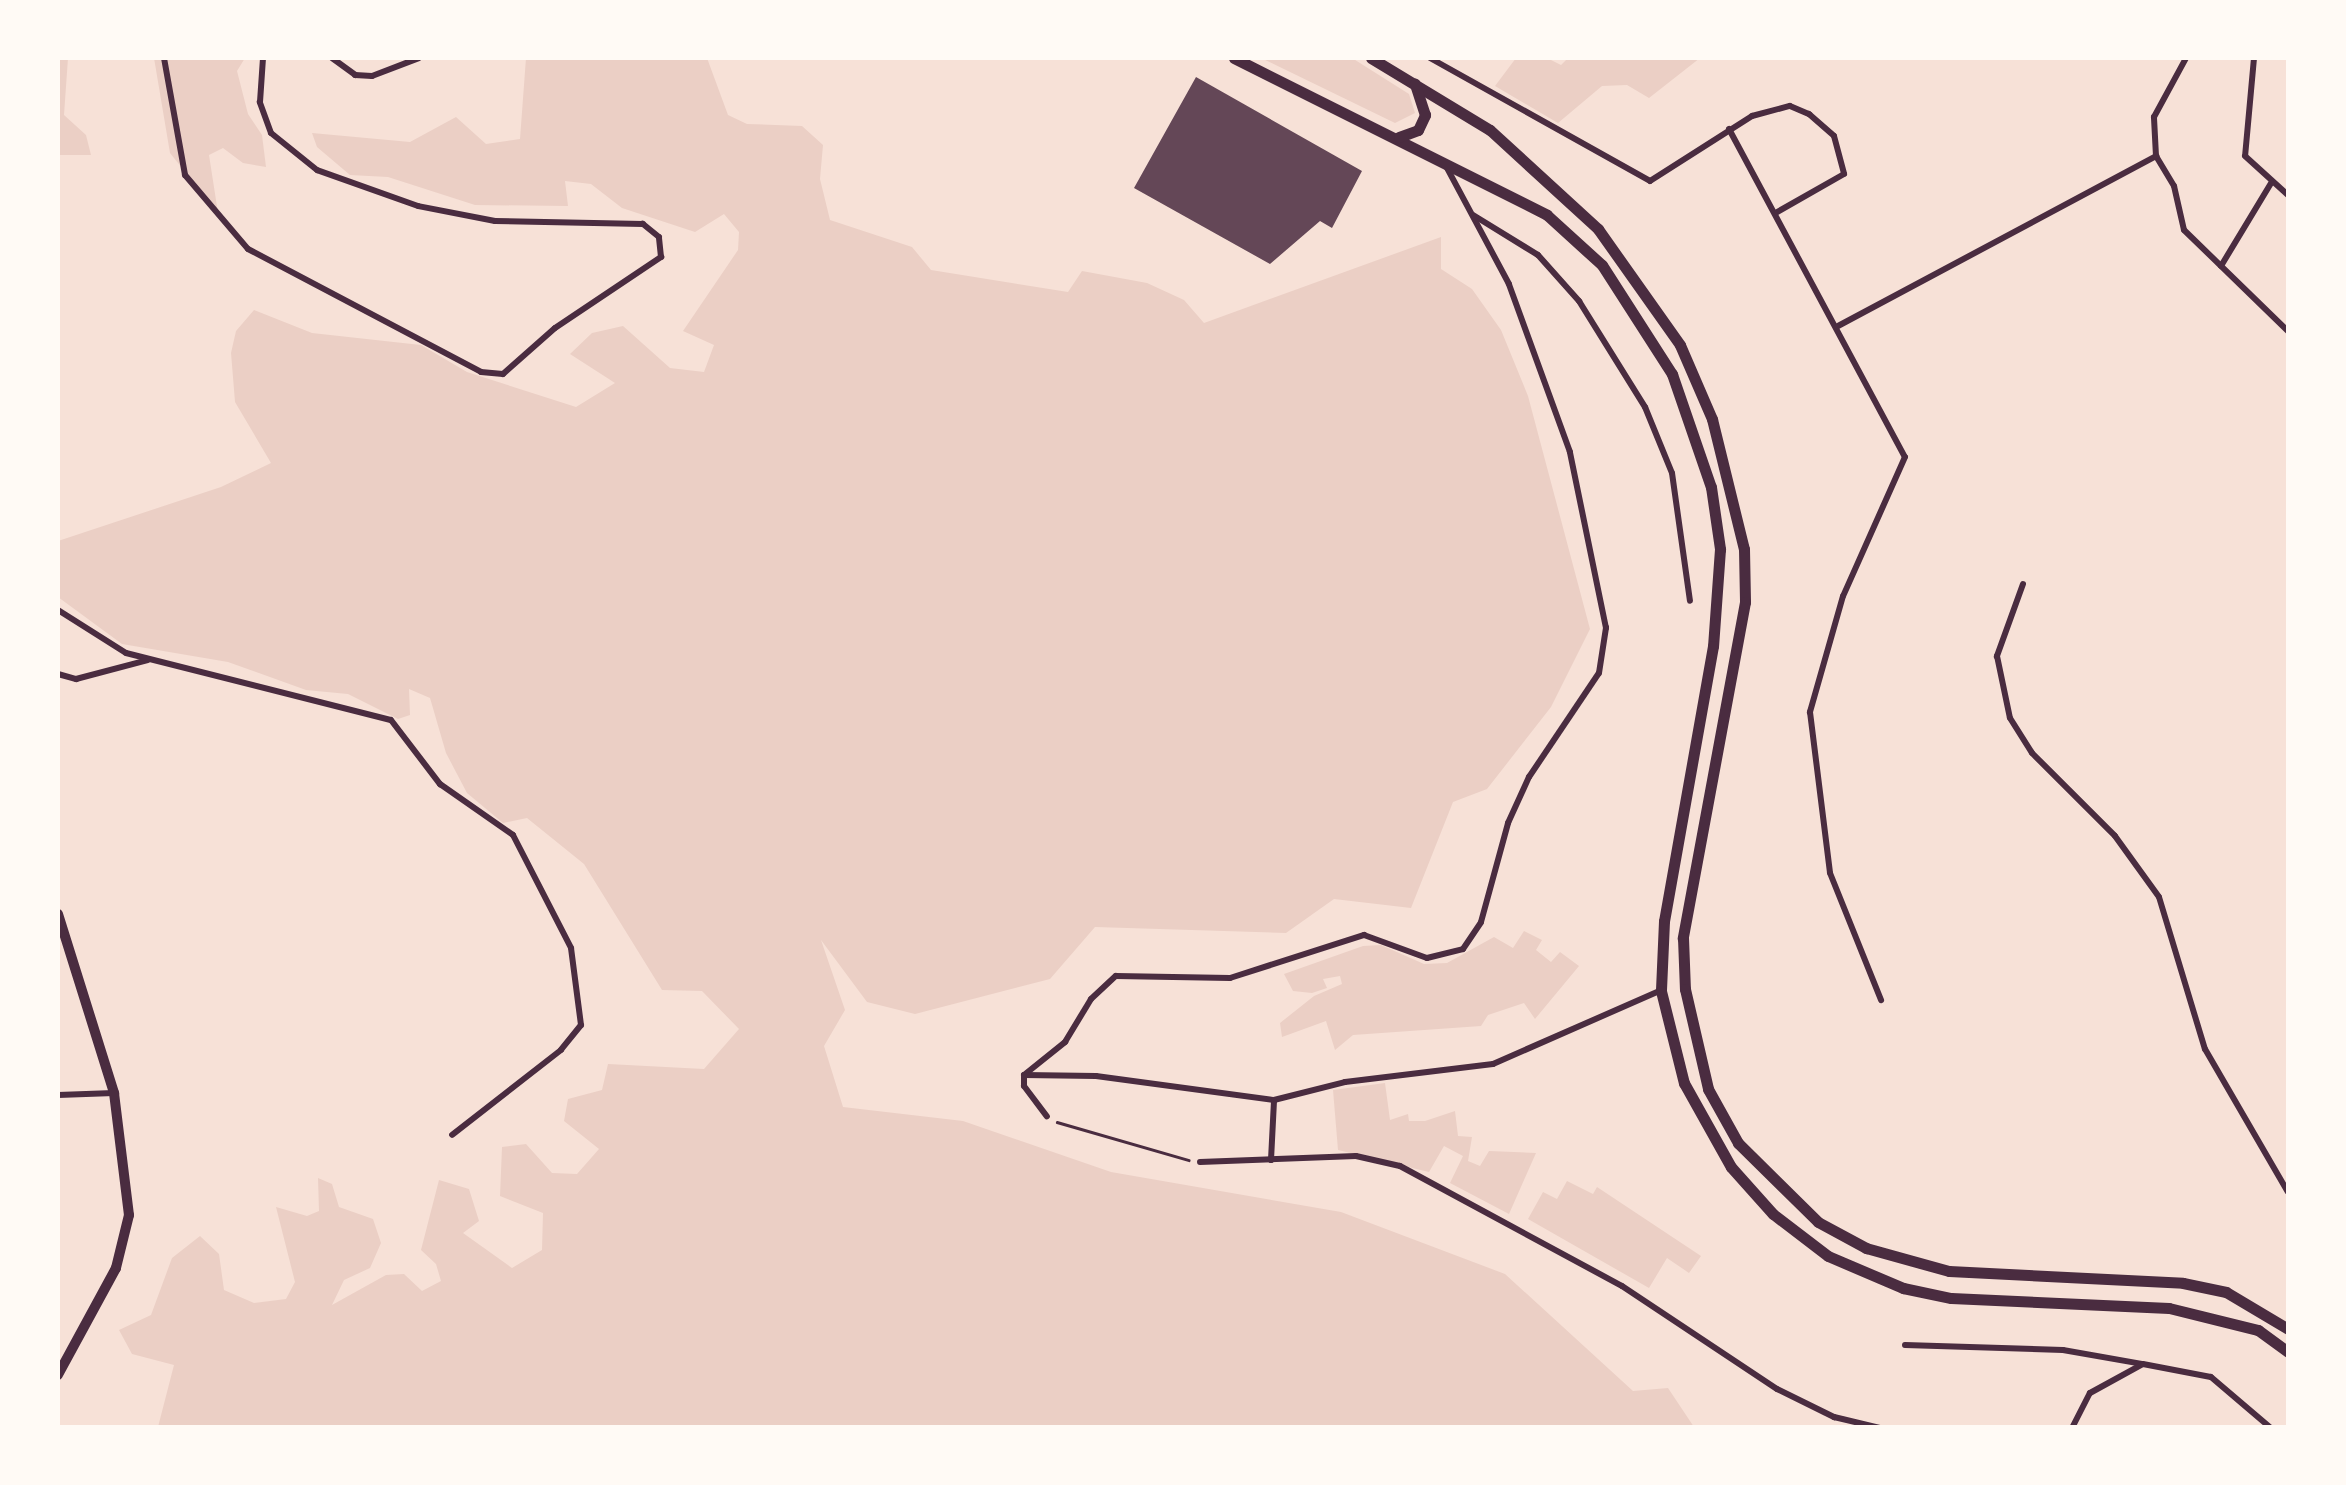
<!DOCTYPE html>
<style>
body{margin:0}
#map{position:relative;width:2346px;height:1485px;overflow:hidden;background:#f7e1d7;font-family:"Source Sans 3",sans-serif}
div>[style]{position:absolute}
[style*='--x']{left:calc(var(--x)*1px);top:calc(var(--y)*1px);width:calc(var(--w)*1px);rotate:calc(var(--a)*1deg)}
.green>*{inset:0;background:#ebcfc5}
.building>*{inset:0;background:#644757}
.path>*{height:2.5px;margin:-1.25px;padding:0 1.25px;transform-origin:1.25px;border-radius:1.25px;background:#4a2c40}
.minor>*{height:6px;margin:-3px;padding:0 3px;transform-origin:3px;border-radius:3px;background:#4a2c40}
.secondary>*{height:10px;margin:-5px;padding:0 5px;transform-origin:5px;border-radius:5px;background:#4a2c40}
.trunk>*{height:11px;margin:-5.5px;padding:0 5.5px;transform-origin:5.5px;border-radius:5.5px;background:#4a2c40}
span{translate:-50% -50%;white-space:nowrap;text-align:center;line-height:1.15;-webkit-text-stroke:8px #fffaf5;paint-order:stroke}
.frame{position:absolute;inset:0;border:60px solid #fffaf5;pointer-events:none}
</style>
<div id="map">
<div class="green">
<div style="clip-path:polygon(58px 58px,68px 58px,64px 115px,86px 135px,91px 155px,58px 155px)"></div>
<div style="clip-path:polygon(154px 58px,245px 58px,237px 71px,248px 114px,262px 135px,266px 167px,243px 163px,223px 148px,209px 155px,218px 213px,170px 153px)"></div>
<div style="clip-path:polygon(526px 58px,707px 58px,728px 115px,747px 124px,802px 126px,823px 145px,820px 179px,830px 220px,912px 247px,931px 270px,1068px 292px,1082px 271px,1147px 283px,1184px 300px,1204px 323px,1441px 237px,1441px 269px,1472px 289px,1501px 330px,1528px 396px,1590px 629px,1551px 707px,1487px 789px,1453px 802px,1411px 908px,1334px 899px,1286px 933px,1095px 927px,1050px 979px,915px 1014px,867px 1002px,821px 940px,845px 1010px,824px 1046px,843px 1107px,963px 1121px,1111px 1172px,1341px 1212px,1505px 1274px,1633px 1391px,1668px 1388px,1694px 1427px,158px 1427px,174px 1365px,132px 1354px,119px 1330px,151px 1315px,172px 1258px,200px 1236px,219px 1254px,224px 1290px,254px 1303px,286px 1299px,295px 1282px,276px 1207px,307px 1216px,319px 1211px,318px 1178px,332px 1184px,339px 1207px,373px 1219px,381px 1243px,370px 1268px,344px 1280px,332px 1305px,386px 1275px,404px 1274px,422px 1291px,441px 1281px,436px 1264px,421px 1250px,439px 1180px,469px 1189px,479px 1221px,463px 1233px,512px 1268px,542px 1250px,543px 1213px,500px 1196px,502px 1147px,526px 1144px,552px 1173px,577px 1174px,599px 1149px,564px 1121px,568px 1099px,602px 1090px,608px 1064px,704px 1069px,739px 1029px,702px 991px,662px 990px,584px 864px,527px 818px,503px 823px,467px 793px,446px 753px,430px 698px,409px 689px,410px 715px,398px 719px,348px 694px,306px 690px,228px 662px,122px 644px,58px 597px,58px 541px,221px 487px,271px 463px,235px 402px,231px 353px,236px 331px,254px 310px,312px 333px,421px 345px,467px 372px,576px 407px,615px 383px,570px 354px,592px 333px,623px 326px,670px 368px,704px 372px,714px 345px,683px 331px,738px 250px,739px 232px,724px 214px,695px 232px,622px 208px,591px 184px,565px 181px,568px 206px,475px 205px,388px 177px,350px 175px,317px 147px,312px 133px,410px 142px,456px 117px,486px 144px,520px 139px)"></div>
<div style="clip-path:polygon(1261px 58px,1352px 58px,1409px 94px,1415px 113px,1395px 123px)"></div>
<div style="clip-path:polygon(1516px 58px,1547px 58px,1561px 65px,1568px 58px,1700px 58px,1649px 98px,1627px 85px,1602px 86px,1558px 123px,1495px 86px)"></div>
<div style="clip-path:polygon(1524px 931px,1542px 940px,1536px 950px,1551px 962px,1560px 952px,1579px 966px,1535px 1019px,1524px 1003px,1488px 1015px,1481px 1026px,1353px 1035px,1335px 1050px,1326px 1021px,1282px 1037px,1280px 1023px,1314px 996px,1342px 984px,1340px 976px,1323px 979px,1327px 988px,1312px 993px,1293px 991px,1284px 974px,1363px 946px,1381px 945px,1424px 964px,1447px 963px,1494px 937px,1513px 948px)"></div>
<div style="clip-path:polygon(1385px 1083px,1390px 1120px,1408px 1114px,1409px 1121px,1425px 1121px,1455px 1111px,1458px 1136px,1472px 1137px,1468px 1161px,1480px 1166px,1489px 1151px,1536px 1153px,1509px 1214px,1450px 1183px,1463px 1156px,1444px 1146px,1429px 1172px,1338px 1150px,1333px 1090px)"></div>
<div style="clip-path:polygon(1567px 1181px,1593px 1194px,1597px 1187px,1701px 1256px,1689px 1273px,1667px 1258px,1649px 1288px,1528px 1219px,1543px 1192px,1557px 1199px)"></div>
</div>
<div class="building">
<div style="clip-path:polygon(1196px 77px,1362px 171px,1332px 228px,1320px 221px,1270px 264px,1134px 188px)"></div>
</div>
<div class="path">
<div style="--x:1057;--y:1122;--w:137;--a:16.1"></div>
</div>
<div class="minor">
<div style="--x:164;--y:58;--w:119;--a:79.8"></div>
<div style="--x:185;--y:175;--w:97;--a:49.6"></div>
<div style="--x:248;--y:249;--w:263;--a:27.8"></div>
<div style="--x:481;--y:372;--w:22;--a:5"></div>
<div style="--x:503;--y:374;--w:69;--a:-41.5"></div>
<div style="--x:555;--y:328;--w:128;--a:-33.8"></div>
<div style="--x:661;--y:257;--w:20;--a:-96"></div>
<div style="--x:659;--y:237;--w:21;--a:-141"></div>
<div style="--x:643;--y:224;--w:148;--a:-178.8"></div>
<div style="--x:495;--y:221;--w:78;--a:-169"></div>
<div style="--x:418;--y:206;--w:107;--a:-160.4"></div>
<div style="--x:317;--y:170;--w:59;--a:-141.2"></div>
<div style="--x:271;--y:133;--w:33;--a:-110"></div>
<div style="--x:260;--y:102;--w:44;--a:-86.1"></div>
<div style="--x:332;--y:58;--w:29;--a:36"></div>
<div style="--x:355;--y:75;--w:17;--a:3"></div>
<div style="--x:372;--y:76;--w:50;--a:-21"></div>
<div style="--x:1430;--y:58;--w:252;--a:29.2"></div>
<div style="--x:1650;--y:181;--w:121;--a:-32.5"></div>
<div style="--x:1752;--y:116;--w:39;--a:-15"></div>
<div style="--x:1790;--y:106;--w:21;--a:23"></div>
<div style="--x:1809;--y:114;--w:33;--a:41"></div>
<div style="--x:1834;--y:136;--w:39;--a:75"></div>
<div style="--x:1844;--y:174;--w:77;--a:150.4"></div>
<div style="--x:2254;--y:58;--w:98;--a:95.2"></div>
<div style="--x:2245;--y:156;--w:58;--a:42.2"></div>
<div style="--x:1729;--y:129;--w:372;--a:61.8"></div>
<div style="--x:1905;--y:457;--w:152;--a:114"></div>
<div style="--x:1843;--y:596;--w:121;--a:105.9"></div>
<div style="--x:1810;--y:712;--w:162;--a:82.9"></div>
<div style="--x:1830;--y:873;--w:137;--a:68.1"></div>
<div style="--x:2156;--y:156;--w:35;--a:59"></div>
<div style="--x:2174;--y:186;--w:45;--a:77.2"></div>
<div style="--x:2184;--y:230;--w:145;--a:44.2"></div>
<div style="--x:1473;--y:215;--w:76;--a:31.6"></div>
<div style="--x:1538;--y:255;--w:62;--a:48.3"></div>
<div style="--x:1579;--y:301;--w:125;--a:58.1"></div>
<div style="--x:1645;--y:407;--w:71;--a:67.8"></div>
<div style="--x:1672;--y:473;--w:129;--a:82"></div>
<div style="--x:2221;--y:266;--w:97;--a:-58.9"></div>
<div style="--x:1838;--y:326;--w:361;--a:-28.1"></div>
<div style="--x:2156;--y:156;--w:39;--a:-93"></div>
<div style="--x:2154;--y:117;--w:67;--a:-61.5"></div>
<div style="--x:2023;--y:584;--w:77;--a:109.9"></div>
<div style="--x:1997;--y:656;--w:63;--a:78.2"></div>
<div style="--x:2010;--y:718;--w:41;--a:57.8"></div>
<div style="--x:2032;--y:753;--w:117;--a:45"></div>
<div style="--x:2115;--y:836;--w:75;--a:54.2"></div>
<div style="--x:2159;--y:897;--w:159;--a:73.2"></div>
<div style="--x:2205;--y:1049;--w:165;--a:59.9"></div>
<div style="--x:58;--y:610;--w:80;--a:32.3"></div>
<div style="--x:126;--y:653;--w:273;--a:14.2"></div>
<div style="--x:391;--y:720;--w:81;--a:52.6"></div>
<div style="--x:440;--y:784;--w:89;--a:34.9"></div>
<div style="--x:513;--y:835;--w:127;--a:62.8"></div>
<div style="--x:571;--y:948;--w:78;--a:82.6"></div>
<div style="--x:581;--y:1025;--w:32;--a:129"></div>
<div style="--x:561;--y:1050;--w:138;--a:142.1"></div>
<div style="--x:58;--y:674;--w:19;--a:16"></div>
<div style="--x:76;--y:679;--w:74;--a:-14.8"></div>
<div style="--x:1024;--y:1075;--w:53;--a:-38.8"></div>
<div style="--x:1065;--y:1042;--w:50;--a:-58.8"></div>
<div style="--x:1091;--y:999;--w:34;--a:-43"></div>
<div style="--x:1116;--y:976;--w:114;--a:1"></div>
<div style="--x:1230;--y:978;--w:141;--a:-17.8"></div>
<div style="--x:1364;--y:935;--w:67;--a:20.1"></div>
<div style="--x:1427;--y:958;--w:37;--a:-14"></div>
<div style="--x:1463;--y:949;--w:32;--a:-56"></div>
<div style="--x:1481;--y:922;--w:103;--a:-74.7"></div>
<div style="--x:1508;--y:823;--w:51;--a:-65.5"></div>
<div style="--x:1529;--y:777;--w:125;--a:-56.1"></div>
<div style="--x:1599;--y:673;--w:46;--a:-81.2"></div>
<div style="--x:1606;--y:628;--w:180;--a:-101.6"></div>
<div style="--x:1570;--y:452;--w:179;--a:-110"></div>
<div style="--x:1509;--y:284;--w:132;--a:-118.1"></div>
<div style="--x:1024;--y:1075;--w:72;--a:0.8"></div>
<div style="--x:1096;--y:1076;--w:180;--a:7.7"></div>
<div style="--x:1274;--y:1100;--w:73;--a:-14.2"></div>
<div style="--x:1345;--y:1082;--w:149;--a:-6.9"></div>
<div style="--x:1493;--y:1064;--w:181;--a:-23.7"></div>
<div style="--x:1024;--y:1075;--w:11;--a:90"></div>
<div style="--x:1024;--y:1086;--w:38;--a:53"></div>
<div style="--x:58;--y:1095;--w:56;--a:-2"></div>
<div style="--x:1271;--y:1160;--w:60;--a:-87.1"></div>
<div style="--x:1200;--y:1162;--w:156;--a:-2.2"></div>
<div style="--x:1356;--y:1156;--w:45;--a:12.8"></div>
<div style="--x:1400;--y:1166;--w:252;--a:28.4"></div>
<div style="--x:1622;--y:1286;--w:186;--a:33.6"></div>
<div style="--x:1777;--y:1389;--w:64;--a:26.2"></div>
<div style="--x:1834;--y:1417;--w:47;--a:13.4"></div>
<div style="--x:1905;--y:1345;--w:158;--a:1.8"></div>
<div style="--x:2063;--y:1350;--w:80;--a:10"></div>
<div style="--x:2072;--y:1428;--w:39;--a:-63"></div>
<div style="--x:2090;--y:1393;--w:60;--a:-28.7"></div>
<div style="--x:2143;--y:1364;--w:69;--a:10.8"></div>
<div style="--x:2211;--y:1377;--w:79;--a:40.4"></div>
</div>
<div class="secondary">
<div style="--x:58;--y:914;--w:188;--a:72.6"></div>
<div style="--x:114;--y:1093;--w:123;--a:83"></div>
<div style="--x:129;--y:1215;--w:55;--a:103.8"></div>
<div style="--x:116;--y:1268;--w:122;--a:118.5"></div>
</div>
<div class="trunk">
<div style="--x:1234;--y:58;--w:350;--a:26.6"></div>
<div style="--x:1547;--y:215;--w:74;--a:42.3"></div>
<div style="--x:1602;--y:265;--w:130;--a:57.3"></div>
<div style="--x:1672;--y:374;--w:120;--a:71"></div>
<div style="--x:1711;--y:487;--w:63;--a:81.7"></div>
<div style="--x:1720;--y:549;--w:97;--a:94.1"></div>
<div style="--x:1713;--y:646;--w:279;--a:100.1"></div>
<div style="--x:1664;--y:921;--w:70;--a:92.5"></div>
<div style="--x:1661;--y:991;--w:95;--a:76"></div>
<div style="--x:1684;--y:1083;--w:96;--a:60.8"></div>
<div style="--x:1731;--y:1167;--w:63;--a:48.2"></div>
<div style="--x:1773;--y:1214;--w:69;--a:37.4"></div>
<div style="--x:1828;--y:1256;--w:82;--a:23.1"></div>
<div style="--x:1903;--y:1288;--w:49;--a:11.8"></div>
<div style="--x:1951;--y:1298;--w:218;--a:2.6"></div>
<div style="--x:2169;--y:1308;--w:92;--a:13.9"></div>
<div style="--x:2258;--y:1330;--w:37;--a:36"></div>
<div style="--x:1371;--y:58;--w:139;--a:31.2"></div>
<div style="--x:1490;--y:130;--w:147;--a:42.5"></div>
<div style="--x:1598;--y:229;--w:142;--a:54.7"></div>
<div style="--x:1680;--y:345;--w:81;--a:66.6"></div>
<div style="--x:1712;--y:419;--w:134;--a:76.2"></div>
<div style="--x:1744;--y:549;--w:53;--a:88.9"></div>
<div style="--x:1745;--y:602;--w:342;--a:100.5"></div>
<div style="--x:1683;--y:938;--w:51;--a:87.8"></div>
<div style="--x:1685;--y:989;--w:103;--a:77"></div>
<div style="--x:1708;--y:1089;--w:62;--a:60.9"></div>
<div style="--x:1738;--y:1143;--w:112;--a:44.6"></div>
<div style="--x:1818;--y:1222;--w:55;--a:28.4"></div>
<div style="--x:1866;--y:1248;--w:86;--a:15.5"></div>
<div style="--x:1949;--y:1271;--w:234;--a:2.9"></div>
<div style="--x:2183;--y:1283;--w:44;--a:11.8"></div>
<div style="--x:2226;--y:1292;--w:72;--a:30.8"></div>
<div style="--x:1399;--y:137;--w:20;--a:-20"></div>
<div style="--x:1418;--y:130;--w:17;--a:-65"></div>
<div style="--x:1425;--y:115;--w:33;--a:-108"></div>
</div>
<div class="frame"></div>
</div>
